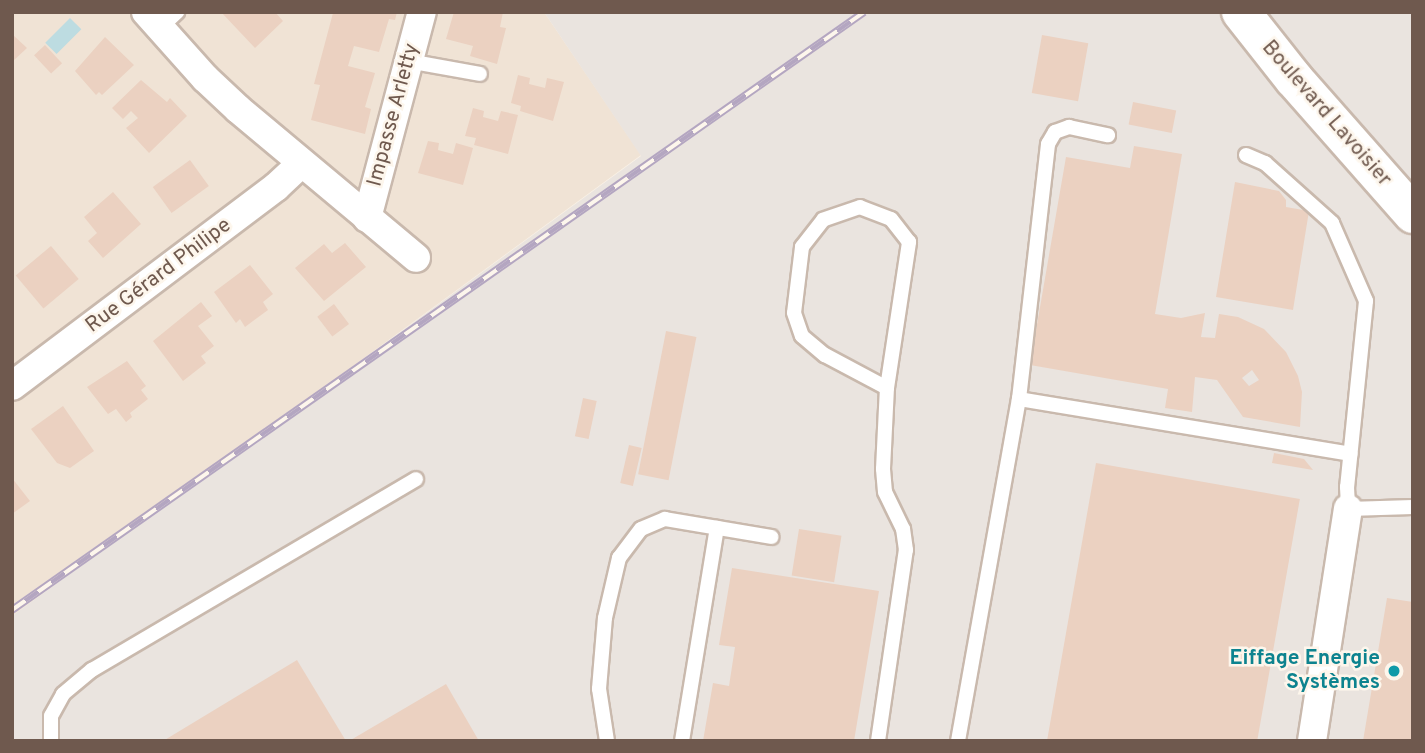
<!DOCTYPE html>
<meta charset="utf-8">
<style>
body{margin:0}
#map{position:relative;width:1425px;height:753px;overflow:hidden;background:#f9f1e6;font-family:Overpass,sans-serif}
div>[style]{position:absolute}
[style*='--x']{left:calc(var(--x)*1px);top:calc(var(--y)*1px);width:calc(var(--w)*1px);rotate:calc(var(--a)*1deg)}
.residential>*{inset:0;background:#f0e3d5}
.industrial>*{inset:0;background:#eae4df}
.water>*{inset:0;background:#bddce1;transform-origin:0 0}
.building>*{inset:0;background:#ebd1c1;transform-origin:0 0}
.roads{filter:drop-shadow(2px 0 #c9b9ad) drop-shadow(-2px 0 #c9b9ad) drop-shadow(0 2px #c9b9ad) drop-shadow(0 -2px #c9b9ad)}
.service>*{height:14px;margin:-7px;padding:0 7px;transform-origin:7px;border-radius:7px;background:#fff}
.minor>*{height:28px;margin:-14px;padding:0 14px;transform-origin:14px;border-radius:14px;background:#fff}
.secondary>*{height:38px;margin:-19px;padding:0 19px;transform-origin:19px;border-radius:19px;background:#fff}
.rail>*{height:8px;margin-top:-4px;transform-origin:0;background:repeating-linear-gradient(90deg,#fdf6ec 0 16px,#b4a6c1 0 32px);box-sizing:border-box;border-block:2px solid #b4a6c1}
.dots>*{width:19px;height:19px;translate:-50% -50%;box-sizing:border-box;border:4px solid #fdf6ec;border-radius:50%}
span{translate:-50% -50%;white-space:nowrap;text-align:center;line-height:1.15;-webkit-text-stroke:5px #fdf6ec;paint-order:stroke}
.street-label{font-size:21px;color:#6f594e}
.culture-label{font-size:21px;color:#0d838f;font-weight:700}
.right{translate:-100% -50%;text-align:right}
.frame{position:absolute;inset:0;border:14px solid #6f594e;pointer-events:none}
</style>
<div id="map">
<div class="residential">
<div style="clip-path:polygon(12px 12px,544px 12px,641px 155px,12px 616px)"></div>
</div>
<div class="industrial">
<div style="clip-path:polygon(544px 12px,1413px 12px,1413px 741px,12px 741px,12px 616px,641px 156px)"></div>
</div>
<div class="water">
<div style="left:70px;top:18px;width:16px;height:35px;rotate:45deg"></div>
</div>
<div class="building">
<div style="clip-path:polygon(221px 12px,275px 12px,283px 21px,255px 48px)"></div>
<div style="clip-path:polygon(340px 12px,397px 12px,395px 20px,389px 19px,379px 52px,354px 46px,348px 66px,375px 73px,365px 107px,371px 109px,365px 134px,311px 120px,320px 85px,314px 84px,333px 13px)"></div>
<div style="clip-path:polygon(454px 12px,503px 12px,500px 27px,506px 28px,497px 64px,470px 56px,473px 46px,446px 39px)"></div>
<div style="clip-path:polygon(12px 34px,27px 48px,12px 62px)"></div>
<div style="left:1042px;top:35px;width:47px;height:59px;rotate:10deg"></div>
<div style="clip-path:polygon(105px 37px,134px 65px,102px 95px,99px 92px,96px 95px,75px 71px)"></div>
<div style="left:45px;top:45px;width:25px;height:15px;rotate:47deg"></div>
<div style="clip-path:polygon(518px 75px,530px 78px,529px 84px,545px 88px,547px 78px,564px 82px,553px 121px,520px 111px,521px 106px,511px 103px)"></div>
<div style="clip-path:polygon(141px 80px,167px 102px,170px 98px,187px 116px,149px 153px,126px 128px,138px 118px,131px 111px,123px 119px,112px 108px)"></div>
<div style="left:1133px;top:102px;width:44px;height:23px;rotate:11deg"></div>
<div style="clip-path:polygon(473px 108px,484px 111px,483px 117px,498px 121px,501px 111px,518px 115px,508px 154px,474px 145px,476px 138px,465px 136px)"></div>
<div style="clip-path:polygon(428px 141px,439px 143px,438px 150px,453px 154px,456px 143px,473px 148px,463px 185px,418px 173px)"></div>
<div style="clip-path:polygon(evenodd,1134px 146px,1182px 154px,1155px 314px,1181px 318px,1205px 313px,1201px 337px,1215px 338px,1219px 314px,1238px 317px,1264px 329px,1286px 352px,1298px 376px,1302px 392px,1300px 427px,1243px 417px,1217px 380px,1195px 377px,1192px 412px,1165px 408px,1168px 389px,1030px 365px,1066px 157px,1130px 168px,1134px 146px,1252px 370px,1259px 380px,1249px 386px,1242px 378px,1252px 370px)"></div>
<div style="left:190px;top:160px;width:32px;height:46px;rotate:54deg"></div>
<div style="clip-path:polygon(1235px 182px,1279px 191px,1286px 200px,1286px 207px,1309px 211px,1293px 310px,1216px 297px)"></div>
<div style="clip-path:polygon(113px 192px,141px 224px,103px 258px,88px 241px,97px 233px,84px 217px)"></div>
<div style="clip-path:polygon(345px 243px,366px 267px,324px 301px,295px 268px,324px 244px,332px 253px)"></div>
<div style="left:51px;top:246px;width:43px;height:46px;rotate:50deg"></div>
<div style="clip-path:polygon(250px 265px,273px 294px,263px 302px,268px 310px,245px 327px,240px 319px,236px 323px,214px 292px)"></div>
<div style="clip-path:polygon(201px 302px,212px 316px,198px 326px,214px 346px,201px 356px,206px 363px,183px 381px,153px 341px)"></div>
<div style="left:334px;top:304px;width:25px;height:21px;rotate:53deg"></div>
<div style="left:666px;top:331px;width:31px;height:146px;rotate:11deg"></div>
<div style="clip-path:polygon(127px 361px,146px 386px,141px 390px,148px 399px,130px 413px,132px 417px,126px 422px,116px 409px,108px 414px,87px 387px)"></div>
<div style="left:583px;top:398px;width:14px;height:39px;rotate:12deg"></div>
<div style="clip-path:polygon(63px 406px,94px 451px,70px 468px,57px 463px,31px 429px)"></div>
<div style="left:629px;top:445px;width:13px;height:39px;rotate:13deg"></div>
<div style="clip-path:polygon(1274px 453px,1304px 459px,1313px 470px,1272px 463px)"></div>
<div style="left:1096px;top:463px;width:207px;height:282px;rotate:10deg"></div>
<div style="clip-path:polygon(12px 478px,30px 501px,12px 514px)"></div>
<div style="left:799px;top:529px;width:43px;height:47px;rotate:9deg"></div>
<div style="clip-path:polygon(732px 568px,879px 591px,854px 741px,703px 741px,713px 683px,729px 686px,735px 647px,719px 645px)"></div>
<div style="clip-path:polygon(1387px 598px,1413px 602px,1413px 741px,1363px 741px)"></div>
<div style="clip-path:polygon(297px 660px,346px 741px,163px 741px)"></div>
<div style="clip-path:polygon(446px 684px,479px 741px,349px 741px)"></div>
</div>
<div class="roads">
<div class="service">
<div style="--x:159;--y:29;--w:25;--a:-43"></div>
<div style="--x:408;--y:61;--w:73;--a:10.2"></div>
<div style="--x:1246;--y:155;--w:21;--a:23"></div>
<div style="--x:1265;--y:163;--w:90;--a:41.8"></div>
<div style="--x:1332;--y:223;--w:85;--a:66.4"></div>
<div style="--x:1366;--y:301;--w:187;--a:95.8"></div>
<div style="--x:1347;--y:487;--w:22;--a:87"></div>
<div style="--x:1348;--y:509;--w:65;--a:-1.8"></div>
<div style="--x:1019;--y:399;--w:336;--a:9.4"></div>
<div style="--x:51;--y:741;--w:25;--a:-90"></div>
<div style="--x:51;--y:716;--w:25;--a:-61"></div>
<div style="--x:63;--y:694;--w:38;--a:-40"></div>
<div style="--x:92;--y:670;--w:376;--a:-30.5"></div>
<div style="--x:607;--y:741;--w:53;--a:-98.7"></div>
<div style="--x:599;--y:689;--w:71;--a:-85.2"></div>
<div style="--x:605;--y:618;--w:62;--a:-76.9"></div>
<div style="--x:619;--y:558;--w:36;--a:-53"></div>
<div style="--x:641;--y:529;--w:26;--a:-23"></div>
<div style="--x:665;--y:519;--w:108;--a:9.6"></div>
<div style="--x:682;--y:741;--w:216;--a:-80.7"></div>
<div style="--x:878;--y:741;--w:193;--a:-81.7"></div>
<div style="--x:906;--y:550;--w:21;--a:-98"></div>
<div style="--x:903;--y:529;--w:41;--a:-115.9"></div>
<div style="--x:885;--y:492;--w:23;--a:-95"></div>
<div style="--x:883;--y:469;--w:81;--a:-87.2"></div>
<div style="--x:887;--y:388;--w:148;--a:-81.4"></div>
<div style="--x:909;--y:242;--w:29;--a:-128"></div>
<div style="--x:891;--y:219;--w:33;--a:-159"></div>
<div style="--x:860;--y:207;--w:39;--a:161"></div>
<div style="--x:823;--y:220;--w:34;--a:128"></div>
<div style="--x:802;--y:247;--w:66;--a:96.9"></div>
<div style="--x:794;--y:313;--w:24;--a:71"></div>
<div style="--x:802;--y:336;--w:30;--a:40"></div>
<div style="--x:825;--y:355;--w:70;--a:28"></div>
<div style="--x:958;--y:741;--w:347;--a:-79.9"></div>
<div style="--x:1019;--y:399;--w:257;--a:-83.5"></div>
<div style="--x:1048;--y:144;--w:14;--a:-60"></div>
<div style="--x:1055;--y:132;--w:15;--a:-20"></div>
<div style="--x:1069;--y:127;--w:40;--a:12"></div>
</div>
<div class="minor">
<div style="--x:146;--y:12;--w:89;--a:48.2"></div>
<div style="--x:205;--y:78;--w:45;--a:43.2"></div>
<div style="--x:238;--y:109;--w:232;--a:39.9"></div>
<div style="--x:367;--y:218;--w:213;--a:-75.1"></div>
<div style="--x:12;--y:386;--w:331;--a:-37"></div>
<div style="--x:276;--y:187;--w:35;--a:-43"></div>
<div style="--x:1312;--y:741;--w:235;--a:-81.2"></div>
</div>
<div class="secondary">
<div style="--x:1241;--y:12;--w:85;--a:51.7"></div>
<div style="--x:1294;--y:79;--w:180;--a:48.6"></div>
</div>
</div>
<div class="rail">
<div style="--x:12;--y:610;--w:1041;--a:-35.06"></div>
</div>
<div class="dots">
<div style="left:1394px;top:671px;background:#0f9aa8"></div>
</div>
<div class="street-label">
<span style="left:1326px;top:114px;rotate:49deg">Boulevard Lavoisier</span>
<span style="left:394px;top:115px;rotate:-75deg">Impasse Arletty</span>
<span style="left:159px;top:276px;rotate:-37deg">Rue Gérard Philipe</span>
</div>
<div class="culture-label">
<span class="right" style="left:1380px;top:671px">Eiffage Energie<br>Systèmes</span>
</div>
<div class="frame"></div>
</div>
